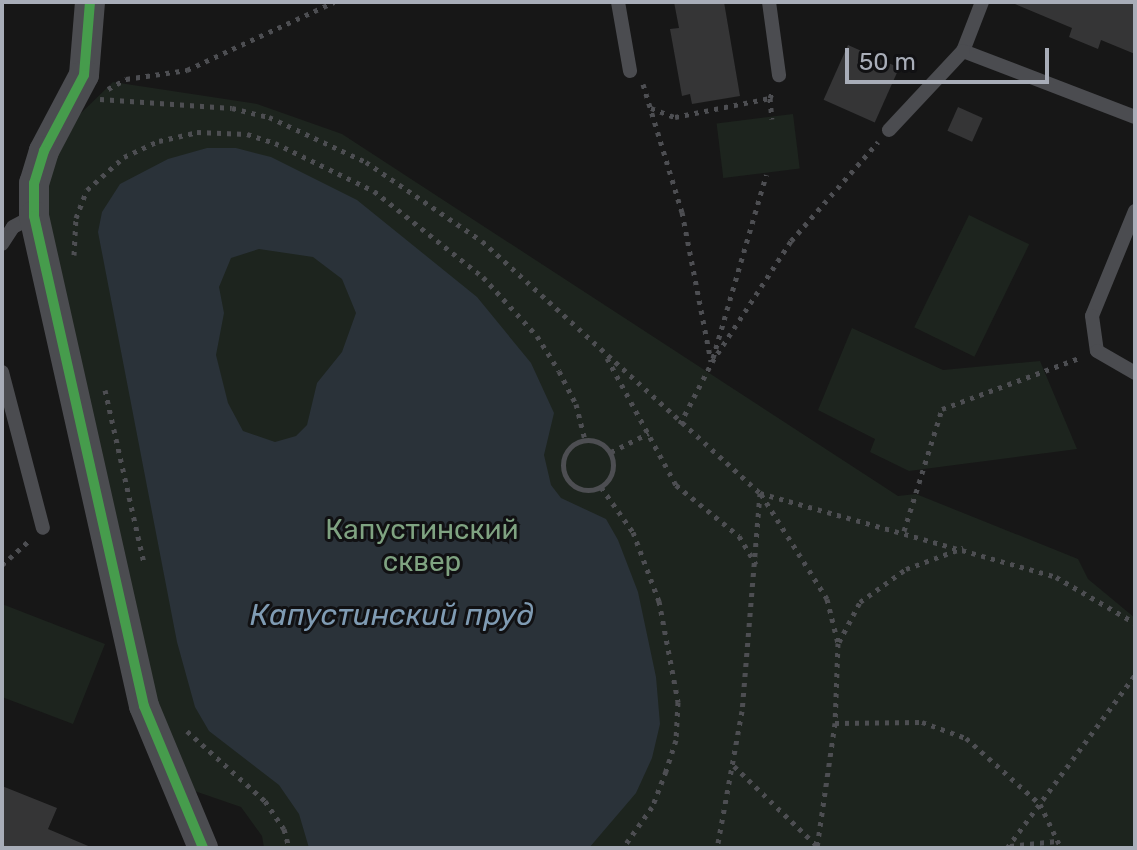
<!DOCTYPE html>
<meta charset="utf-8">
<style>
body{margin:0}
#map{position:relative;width:1137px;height:850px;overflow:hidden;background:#171717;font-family:Rubik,sans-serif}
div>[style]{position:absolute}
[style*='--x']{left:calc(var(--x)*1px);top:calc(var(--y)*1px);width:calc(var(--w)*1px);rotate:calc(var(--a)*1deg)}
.green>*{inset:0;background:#1d241e;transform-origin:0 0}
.water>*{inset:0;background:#2a3239}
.building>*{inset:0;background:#353536;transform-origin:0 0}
.path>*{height:5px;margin-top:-2.5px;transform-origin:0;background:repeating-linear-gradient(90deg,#4d4e52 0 4px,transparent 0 10px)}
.path>.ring{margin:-2.5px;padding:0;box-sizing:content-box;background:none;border:5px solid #4d4e52;border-radius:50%}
.service>*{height:14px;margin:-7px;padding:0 7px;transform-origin:7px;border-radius:7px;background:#4b4c50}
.minor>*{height:30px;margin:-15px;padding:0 15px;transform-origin:15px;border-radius:15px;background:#4b4c50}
.cycleway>*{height:10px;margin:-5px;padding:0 5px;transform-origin:5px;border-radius:5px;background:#469c4c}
span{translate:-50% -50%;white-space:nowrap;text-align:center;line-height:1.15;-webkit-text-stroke:6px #111113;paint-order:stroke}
.park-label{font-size:28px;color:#7fa381}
.water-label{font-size:30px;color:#7f9bb3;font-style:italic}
.frame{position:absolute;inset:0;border:4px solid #a8adb8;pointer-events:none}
.scale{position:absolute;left:845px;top:48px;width:204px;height:36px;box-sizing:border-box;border:4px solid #a8adb8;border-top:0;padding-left:10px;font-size:24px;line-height:28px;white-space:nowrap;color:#a8adb8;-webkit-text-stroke:6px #111113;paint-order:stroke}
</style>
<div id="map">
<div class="green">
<div style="clip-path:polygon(113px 82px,257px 104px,342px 134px,898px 496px,916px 494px,1078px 559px,1088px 579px,1135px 618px,1135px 848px,264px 848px,262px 836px,241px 807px,183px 787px,160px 737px,42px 216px,45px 176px,79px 115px)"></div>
<div style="left:793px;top:114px;width:55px;height:77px;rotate:83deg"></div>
<div style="left:969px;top:215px;width:67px;height:125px;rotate:26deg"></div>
<div style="clip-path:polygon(852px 328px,943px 370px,1040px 361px,1077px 449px,909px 471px,870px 452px,875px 439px,818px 410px)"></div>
<div style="clip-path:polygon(2px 604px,105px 644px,73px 724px,2px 697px)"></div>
</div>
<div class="water">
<div style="clip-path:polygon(evenodd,207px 148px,236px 148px,271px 157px,357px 200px,477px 297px,531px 363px,554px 413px,544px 455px,551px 485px,561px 498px,606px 519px,618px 540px,638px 592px,656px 677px,660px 724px,652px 758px,636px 793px,589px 848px,309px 848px,299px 814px,279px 785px,209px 731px,195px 707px,177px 642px,98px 232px,102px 212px,120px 184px,168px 159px,207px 148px,259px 249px,313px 257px,342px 279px,356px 313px,342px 352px,317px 383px,307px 425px,296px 436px,275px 442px,243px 431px,228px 403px,216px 355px,224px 313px,219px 287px,231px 258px,259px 249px)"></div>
</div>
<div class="building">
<div style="clip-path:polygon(674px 2px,724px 2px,740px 96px,692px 104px,690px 94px,682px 96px,670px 29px,679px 28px)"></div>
<div style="clip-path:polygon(1010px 2px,1135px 2px,1135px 54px,1101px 40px,1098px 49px,1069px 37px,1072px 28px)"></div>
<div style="left:848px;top:45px;width:56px;height:60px;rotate:24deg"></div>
<div style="left:958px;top:107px;width:27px;height:26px;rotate:24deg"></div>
<div style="clip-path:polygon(2px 786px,57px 808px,48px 829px,93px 848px,2px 848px)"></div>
</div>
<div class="path">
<div style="--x:643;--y:84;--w:134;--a:73.1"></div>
<div style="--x:682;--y:212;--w:152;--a:79"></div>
<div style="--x:108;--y:89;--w:21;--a:-29"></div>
<div style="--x:126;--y:79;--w:62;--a:-8.4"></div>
<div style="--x:187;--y:70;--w:162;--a:-24.8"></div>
<div style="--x:770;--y:98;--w:21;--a:85"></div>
<div style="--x:100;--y:99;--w:132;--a:3.9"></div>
<div style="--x:232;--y:108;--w:38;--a:14"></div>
<div style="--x:269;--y:117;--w:107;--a:24.9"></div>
<div style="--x:366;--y:162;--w:140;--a:34.3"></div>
<div style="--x:482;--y:241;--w:375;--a:42.2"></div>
<div style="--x:760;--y:493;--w:219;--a:94.7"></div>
<div style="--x:742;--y:711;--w:139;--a:100.3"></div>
<div style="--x:651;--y:108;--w:26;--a:21"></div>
<div style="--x:675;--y:117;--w:97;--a:-11.3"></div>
<div style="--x:770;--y:98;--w:8;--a:-67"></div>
<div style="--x:74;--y:255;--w:37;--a:-87"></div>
<div style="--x:76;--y:218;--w:30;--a:-69"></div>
<div style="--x:87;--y:190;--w:50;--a:-41.7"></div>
<div style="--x:124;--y:157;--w:38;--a:-25"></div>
<div style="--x:159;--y:141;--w:39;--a:-13"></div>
<div style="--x:197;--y:132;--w:50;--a:2.3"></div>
<div style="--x:247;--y:134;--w:29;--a:18"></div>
<div style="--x:275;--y:143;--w:110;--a:25.9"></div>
<div style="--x:374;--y:191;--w:139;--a:38.3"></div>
<div style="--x:483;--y:277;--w:80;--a:47.5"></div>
<div style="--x:537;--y:336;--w:41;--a:57.8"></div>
<div style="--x:559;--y:371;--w:37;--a:63"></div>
<div style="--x:576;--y:404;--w:36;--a:76"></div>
<div style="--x:607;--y:358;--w:145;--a:61.5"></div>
<div style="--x:676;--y:485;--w:81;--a:39"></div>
<div style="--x:739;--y:536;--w:33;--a:59"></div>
<div style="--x:713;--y:358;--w:191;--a:-73.8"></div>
<div style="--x:105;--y:390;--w:177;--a:77.3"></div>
<div style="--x:680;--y:424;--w:70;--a:-62.7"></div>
<div style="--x:712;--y:362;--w:145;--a:-56.9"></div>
<div style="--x:791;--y:241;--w:132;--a:-48.7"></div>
<div class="ring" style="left:563px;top:440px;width:45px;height:45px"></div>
<div style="--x:611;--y:452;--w:42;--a:-26.6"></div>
<div style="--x:601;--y:487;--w:55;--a:54.6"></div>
<div style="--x:633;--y:532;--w:74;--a:69.4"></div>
<div style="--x:659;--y:601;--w:103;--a:79.3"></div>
<div style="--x:678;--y:702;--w:38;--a:93"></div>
<div style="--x:676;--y:740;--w:33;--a:108"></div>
<div style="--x:666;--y:771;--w:39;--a:111"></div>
<div style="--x:652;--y:807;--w:50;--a:125.3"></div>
<div style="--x:760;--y:493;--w:308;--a:15.8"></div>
<div style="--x:1056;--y:577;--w:91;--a:30.2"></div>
<div style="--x:761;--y:494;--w:124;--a:57.8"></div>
<div style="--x:827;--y:599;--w:45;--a:76"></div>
<div style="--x:838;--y:643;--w:80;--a:92.1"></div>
<div style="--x:835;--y:723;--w:126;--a:98.2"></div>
<div style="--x:904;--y:531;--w:128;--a:-72.7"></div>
<div style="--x:942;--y:409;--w:146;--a:-20.4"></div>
<div style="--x:2;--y:565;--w:39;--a:-42"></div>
<div style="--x:839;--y:642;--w:45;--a:-62.3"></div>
<div style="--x:860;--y:602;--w:57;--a:-35.7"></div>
<div style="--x:906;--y:569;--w:61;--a:-20.2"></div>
<div style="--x:835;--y:723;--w:87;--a:-0.7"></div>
<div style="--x:922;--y:722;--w:47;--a:20"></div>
<div style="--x:966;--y:738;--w:99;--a:41.7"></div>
<div style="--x:1040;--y:804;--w:49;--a:64.5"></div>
<div style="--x:187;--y:731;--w:105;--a:41.9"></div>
<div style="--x:265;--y:801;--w:34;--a:56"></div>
<div style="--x:284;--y:829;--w:20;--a:75"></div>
<div style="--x:734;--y:766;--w:114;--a:43.9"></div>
<div style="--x:1010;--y:846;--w:47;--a:-6.1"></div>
<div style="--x:1007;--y:848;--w:215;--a:-53.5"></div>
</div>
<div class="service">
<div style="--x:618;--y:2;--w:70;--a:80.1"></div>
<div style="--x:769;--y:2;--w:74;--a:82.2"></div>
<div style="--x:982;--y:2;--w:53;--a:111.2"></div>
<div style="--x:963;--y:51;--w:184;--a:21"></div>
<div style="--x:889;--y:130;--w:108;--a:-46.9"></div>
<div style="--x:1135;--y:211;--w:113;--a:112.3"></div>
<div style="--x:1092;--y:316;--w:35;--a:82"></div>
<div style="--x:1097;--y:351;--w:44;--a:30.1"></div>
<div style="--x:2;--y:244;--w:20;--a:-57"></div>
<div style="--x:13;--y:227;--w:24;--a:-28"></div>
<div style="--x:2;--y:372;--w:161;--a:75.3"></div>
</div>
<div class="minor">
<div style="--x:90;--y:2;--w:73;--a:94.7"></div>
<div style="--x:84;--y:75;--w:86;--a:117.8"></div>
<div style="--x:44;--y:151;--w:34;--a:107"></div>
<div style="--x:34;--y:183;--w:33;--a:90"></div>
<div style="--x:34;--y:216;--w:502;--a:77.35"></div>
<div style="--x:144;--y:706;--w:154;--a:67.4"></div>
</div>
<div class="cycleway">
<div style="--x:90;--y:2;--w:73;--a:94.7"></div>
<div style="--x:84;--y:75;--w:86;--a:117.8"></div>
<div style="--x:44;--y:151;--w:34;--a:107"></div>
<div style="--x:34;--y:183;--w:33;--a:90"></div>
<div style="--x:34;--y:216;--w:502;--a:77.35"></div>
<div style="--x:144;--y:706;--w:154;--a:67.4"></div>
</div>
<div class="park-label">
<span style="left:422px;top:546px">Капустинский<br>сквер</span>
</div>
<div class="water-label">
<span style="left:392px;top:615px">Капустинский пруд</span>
</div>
<div class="frame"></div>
<div class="scale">50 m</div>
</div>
